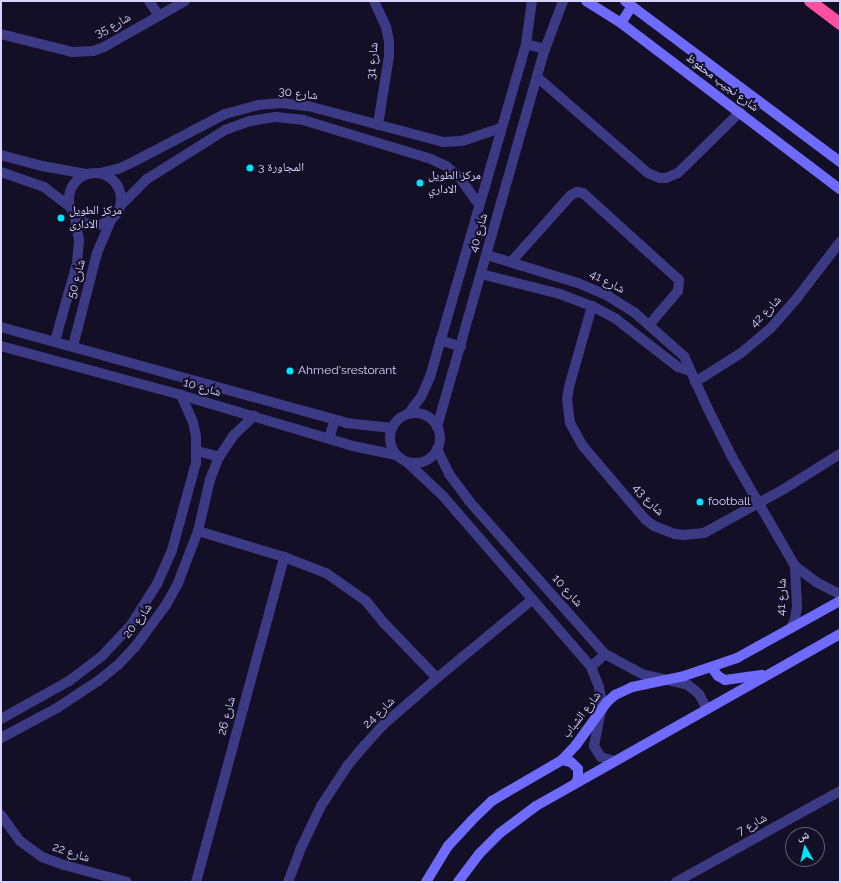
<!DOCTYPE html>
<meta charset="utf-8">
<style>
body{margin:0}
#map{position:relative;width:841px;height:883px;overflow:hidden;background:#130f26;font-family:Raleway,"Noto Naskh Arabic",sans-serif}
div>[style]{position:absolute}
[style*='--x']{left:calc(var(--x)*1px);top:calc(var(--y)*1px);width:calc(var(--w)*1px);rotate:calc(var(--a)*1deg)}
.street>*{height:10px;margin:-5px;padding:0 5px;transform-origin:5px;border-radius:5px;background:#3d3a85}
.street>.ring{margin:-5px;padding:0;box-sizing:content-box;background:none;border:10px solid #3d3a85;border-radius:50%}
.secondary>*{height:10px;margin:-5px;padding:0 5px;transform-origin:5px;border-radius:5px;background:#6f6bff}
.highway>*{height:12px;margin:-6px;padding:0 6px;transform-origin:6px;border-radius:6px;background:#ff4fa3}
.dots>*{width:11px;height:11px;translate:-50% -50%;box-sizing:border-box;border:2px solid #130f26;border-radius:50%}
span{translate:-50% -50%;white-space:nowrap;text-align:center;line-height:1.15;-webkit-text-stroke:4px #130f26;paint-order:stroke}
.street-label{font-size:12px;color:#d9d4ff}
.poi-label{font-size:12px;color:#d9d4ff}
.left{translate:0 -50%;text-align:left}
.frame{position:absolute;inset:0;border:2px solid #d9d4ff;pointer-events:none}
.north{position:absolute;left:785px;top:827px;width:40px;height:40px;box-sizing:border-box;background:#130f26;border:1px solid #625e7d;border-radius:50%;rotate:352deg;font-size:11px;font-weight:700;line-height:16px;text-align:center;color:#d9d4ff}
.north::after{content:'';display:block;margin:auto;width:14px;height:18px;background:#00e5ff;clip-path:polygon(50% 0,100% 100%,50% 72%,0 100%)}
</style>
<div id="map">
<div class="street">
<div style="--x:149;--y:1;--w:18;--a:56"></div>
<div style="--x:374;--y:1;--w:29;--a:65"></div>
<div style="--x:386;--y:27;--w:14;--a:78"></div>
<div style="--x:389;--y:41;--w:15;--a:90"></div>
<div style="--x:389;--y:56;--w:70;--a:99.1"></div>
<div style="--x:1;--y:34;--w:73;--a:14.2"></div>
<div style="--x:72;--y:52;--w:21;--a:-3"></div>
<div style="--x:93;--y:51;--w:12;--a:-20"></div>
<div style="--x:104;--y:47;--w:93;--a:-29.6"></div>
<div style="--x:526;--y:44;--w:20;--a:15"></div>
<div style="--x:537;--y:77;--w:147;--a:40.9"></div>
<div style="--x:648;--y:173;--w:13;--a:23"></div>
<div style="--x:660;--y:178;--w:6;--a:0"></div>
<div style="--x:666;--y:178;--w:13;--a:-23"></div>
<div style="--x:678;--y:173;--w:87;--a:-44.5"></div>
<div style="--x:1;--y:155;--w:42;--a:15"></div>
<div style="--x:42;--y:166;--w:46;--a:10.1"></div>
<div style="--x:1;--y:172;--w:46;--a:19.2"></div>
<div style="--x:44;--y:187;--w:31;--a:37"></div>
<div class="ring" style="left:69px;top:173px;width:42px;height:42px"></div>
<div style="--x:100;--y:173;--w:18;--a:-13"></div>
<div style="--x:118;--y:169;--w:19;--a:-25"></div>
<div style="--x:135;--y:161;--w:102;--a:-27.6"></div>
<div style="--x:225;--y:114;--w:34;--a:-15"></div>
<div style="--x:258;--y:105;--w:24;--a:-5"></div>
<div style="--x:282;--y:103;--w:26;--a:7"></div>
<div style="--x:308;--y:106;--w:140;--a:14.9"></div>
<div style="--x:443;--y:142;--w:19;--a:-3"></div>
<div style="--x:462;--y:141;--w:41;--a:-18.4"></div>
<div style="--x:121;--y:205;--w:37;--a:-45"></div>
<div style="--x:147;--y:179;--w:92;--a:-32.1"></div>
<div style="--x:225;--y:130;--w:27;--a:-20"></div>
<div style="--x:250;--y:121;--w:26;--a:-9"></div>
<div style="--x:276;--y:117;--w:27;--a:6"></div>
<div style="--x:303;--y:120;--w:134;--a:16.9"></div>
<div style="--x:431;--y:159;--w:17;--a:25"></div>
<div style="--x:446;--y:166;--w:17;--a:40"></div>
<div style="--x:459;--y:177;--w:34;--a:54"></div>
<div style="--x:487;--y:255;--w:95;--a:17.1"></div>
<div style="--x:578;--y:283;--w:33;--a:23"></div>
<div style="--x:608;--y:296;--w:32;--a:32"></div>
<div style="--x:635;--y:313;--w:65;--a:41.3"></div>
<div style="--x:684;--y:356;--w:56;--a:65.7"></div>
<div style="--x:707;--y:407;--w:56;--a:63.4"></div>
<div style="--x:732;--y:457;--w:126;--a:60"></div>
<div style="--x:795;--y:566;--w:26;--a:37"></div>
<div style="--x:816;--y:582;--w:27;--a:27"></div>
<div style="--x:511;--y:262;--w:90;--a:-48.2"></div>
<div style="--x:571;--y:195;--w:7;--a:-27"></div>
<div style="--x:577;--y:192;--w:6;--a:9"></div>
<div style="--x:583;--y:193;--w:130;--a:42.2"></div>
<div style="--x:679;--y:280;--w:11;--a:95"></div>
<div style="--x:678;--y:291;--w:45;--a:130.5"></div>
<div style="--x:481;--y:274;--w:81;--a:14.2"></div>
<div style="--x:560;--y:294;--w:34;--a:21"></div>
<div style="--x:592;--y:306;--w:27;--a:28"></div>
<div style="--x:616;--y:319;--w:78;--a:37.7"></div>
<div style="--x:678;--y:367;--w:13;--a:18"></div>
<div style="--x:592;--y:306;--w:84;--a:105.9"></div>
<div style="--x:569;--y:387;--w:12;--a:99"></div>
<div style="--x:567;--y:399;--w:24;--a:83"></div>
<div style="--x:570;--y:423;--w:25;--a:61"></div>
<div style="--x:582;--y:445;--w:97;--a:49.6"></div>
<div style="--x:645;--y:519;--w:11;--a:38"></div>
<div style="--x:654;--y:526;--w:22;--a:21"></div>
<div style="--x:675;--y:534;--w:9;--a:6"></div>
<div style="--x:684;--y:535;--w:20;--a:-6"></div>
<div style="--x:704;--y:533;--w:91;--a:-28.8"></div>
<div style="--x:784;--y:489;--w:66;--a:-32"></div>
<div style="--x:1;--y:327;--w:358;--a:15.5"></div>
<div style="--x:346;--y:423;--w:46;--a:6.2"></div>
<div style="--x:440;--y:340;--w:22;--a:18"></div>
<div style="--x:55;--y:341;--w:81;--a:-74.2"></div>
<div style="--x:77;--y:263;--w:23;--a:-85"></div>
<div style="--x:79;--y:240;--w:23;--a:-100"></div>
<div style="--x:1;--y:346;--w:187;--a:15.2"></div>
<div style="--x:181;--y:395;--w:179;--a:16.5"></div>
<div style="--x:353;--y:446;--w:44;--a:11.8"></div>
<div style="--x:73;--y:346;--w:96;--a:-75.5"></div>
<div style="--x:97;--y:253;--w:36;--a:-67"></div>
<div style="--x:695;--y:382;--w:54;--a:-32.2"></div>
<div style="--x:741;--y:353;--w:38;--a:-40"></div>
<div style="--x:770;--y:329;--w:41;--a:-48.9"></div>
<div style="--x:797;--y:298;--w:71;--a:-52.5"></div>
<div class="ring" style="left:390px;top:413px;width:40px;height:40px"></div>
<div style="--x:408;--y:414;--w:21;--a:-53"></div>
<div style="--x:421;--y:397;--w:22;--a:-66"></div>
<div style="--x:430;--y:377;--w:347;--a:-73.9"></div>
<div style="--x:526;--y:44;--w:43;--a:-82.1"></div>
<div style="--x:437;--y:427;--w:393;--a:-74.1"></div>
<div style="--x:545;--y:49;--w:51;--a:-69.4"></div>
<div style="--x:329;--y:438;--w:19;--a:-72"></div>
<div style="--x:437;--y:449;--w:28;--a:64"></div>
<div style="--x:449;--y:474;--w:34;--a:53"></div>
<div style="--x:469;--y:501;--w:205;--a:48.4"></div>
<div style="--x:605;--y:654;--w:42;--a:28.4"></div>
<div style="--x:642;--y:674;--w:47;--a:13.4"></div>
<div style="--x:688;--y:685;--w:14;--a:39"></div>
<div style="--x:699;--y:694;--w:17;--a:62"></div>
<div style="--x:197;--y:451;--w:23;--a:15"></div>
<div style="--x:408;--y:463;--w:48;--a:43.3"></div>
<div style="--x:443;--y:496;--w:226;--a:49.1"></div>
<div style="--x:591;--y:667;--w:22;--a:68"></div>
<div style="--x:599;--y:687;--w:11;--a:80"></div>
<div style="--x:601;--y:698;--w:12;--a:90"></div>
<div style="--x:601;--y:710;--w:37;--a:101"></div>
<div style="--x:594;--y:746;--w:13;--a:58"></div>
<div style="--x:601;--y:757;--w:14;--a:17"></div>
<div style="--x:198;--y:531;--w:90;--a:16.8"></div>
<div style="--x:284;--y:557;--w:45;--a:20.9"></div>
<div style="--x:326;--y:573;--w:49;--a:35"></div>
<div style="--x:366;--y:601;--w:28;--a:51"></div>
<div style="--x:384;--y:623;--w:76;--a:46.1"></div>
<div style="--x:791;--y:628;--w:10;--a:-66"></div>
<div style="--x:795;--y:619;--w:13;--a:-81"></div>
<div style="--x:797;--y:606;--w:40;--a:-92.9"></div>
<div style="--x:591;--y:667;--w:19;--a:-43"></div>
<div style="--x:1;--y:719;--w:78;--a:-29.2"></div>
<div style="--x:69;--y:681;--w:41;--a:-37.1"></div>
<div style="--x:102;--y:656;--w:42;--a:-46.9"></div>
<div style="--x:131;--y:625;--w:49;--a:-57.6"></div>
<div style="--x:157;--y:584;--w:37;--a:-66"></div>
<div style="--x:172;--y:550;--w:90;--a:-74.6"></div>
<div style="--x:196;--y:463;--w:27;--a:-90"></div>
<div style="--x:196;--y:436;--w:14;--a:-102"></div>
<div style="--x:193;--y:422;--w:30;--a:-114"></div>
<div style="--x:1;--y:738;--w:64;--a:-28.2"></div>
<div style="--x:57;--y:708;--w:49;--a:-33.4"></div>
<div style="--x:98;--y:681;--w:26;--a:-39"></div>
<div style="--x:118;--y:665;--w:25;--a:-47"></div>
<div style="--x:135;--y:647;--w:52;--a:-53.6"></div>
<div style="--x:166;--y:605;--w:25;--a:-61"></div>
<div style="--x:178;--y:583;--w:56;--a:-69"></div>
<div style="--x:198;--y:531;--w:52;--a:-76.8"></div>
<div style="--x:210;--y:480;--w:25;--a:-69"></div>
<div style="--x:219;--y:457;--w:27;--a:-56"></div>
<div style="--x:234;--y:435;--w:28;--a:-44"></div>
<div style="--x:1;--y:815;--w:32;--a:54"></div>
<div style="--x:20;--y:841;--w:27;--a:36"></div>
<div style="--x:42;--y:857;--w:23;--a:20"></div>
<div style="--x:64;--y:865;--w:65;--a:15.1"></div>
<div style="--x:196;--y:882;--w:337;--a:-74.8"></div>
<div style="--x:288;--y:882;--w:34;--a:-69"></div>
<div style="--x:300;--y:850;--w:49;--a:-64.5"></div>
<div style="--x:321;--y:806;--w:49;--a:-56.6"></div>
<div style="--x:348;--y:765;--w:26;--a:-50"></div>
<div style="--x:365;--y:745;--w:27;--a:-48"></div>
<div style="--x:383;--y:725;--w:72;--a:-41"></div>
<div style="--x:437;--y:678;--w:124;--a:-39.5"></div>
<div style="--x:676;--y:882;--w:188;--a:-29"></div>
</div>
<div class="secondary">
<div style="--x:586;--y:1;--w:41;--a:32.2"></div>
<div style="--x:621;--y:23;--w:275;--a:37.2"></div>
<div style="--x:625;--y:1;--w:269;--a:36.8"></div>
<div style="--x:621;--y:23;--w:20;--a:-57"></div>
<div style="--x:712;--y:668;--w:10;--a:53"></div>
<div style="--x:718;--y:676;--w:8;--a:30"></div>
<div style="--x:725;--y:680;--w:37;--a:-8"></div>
<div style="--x:562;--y:760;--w:9;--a:13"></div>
<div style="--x:571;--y:762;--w:10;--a:45"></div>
<div style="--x:578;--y:769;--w:9;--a:90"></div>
<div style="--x:578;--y:778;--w:5;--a:112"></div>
<div style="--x:426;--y:882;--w:42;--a:-58.6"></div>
<div style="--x:448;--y:846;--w:34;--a:-47"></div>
<div style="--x:471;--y:821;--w:29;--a:-44"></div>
<div style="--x:492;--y:801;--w:17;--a:-31"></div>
<div style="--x:507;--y:792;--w:64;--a:-30.2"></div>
<div style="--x:562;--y:760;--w:21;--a:-47"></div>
<div style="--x:576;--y:745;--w:53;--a:-54.2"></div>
<div style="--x:607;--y:702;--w:11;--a:-41"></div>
<div style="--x:615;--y:695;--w:19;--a:-25"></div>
<div style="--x:632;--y:687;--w:53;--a:-11.9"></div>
<div style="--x:684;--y:676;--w:56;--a:-18.8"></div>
<div style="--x:737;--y:658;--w:118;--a:-29"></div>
<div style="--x:458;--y:882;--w:35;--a:-53"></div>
<div style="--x:479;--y:854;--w:30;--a:-45"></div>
<div style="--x:500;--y:833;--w:45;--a:-36.9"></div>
<div style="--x:536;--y:806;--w:349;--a:-29.5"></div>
</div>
<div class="highway">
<div style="--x:810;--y:1;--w:38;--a:37"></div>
</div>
<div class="dots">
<div style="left:250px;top:168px;background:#00e5ff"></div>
<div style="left:420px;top:183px;background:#00e5ff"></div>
<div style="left:61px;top:218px;background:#00e5ff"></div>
<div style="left:290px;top:371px;background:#00e5ff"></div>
<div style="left:700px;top:502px;background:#00e5ff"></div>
</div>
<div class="street-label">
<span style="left:113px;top:26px;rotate:-28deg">شارع 35</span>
<span style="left:373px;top:61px;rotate:-85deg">شارع 31</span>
<span style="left:722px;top:83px;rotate:37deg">شارع نجيب محفوظ</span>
<span style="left:298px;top:94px;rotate:7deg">شارع 30</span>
<span style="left:479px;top:233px;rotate:-74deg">شارع 40</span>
<span style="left:77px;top:279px;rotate:-75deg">شارع 50</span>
<span style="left:607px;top:282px;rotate:27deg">شارع 41</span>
<span style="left:766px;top:312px;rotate:-46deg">شارع 42</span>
<span style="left:202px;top:388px;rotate:16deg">شارع 10</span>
<span style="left:648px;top:500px;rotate:46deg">شارع 43</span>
<span style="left:567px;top:591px;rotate:48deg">شارع 10</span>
<span style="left:782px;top:597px;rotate:-88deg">شارع 41</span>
<span style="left:138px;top:621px;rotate:-53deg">شارع 20</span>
<span style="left:379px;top:713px;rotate:-44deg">شارع 24</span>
<span style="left:582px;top:715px;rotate:-52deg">شارع الشباب</span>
<span style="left:227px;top:716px;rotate:-75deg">شارع 26</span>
<span style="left:752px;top:825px;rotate:-29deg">شارع 7</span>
<span style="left:71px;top:853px;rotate:18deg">شارع 22</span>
</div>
<div class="poi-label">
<span class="left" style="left:258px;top:168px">المجاورة 3</span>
<span class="left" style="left:428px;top:183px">مركز الطويل<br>الاداري</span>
<span class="left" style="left:69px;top:218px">مركز الطويل<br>الادارى</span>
<span class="left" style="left:298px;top:371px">Ahmed'srestorant</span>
<span class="left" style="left:708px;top:502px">football</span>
</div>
<div class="frame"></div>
<div class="north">ش</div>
</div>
